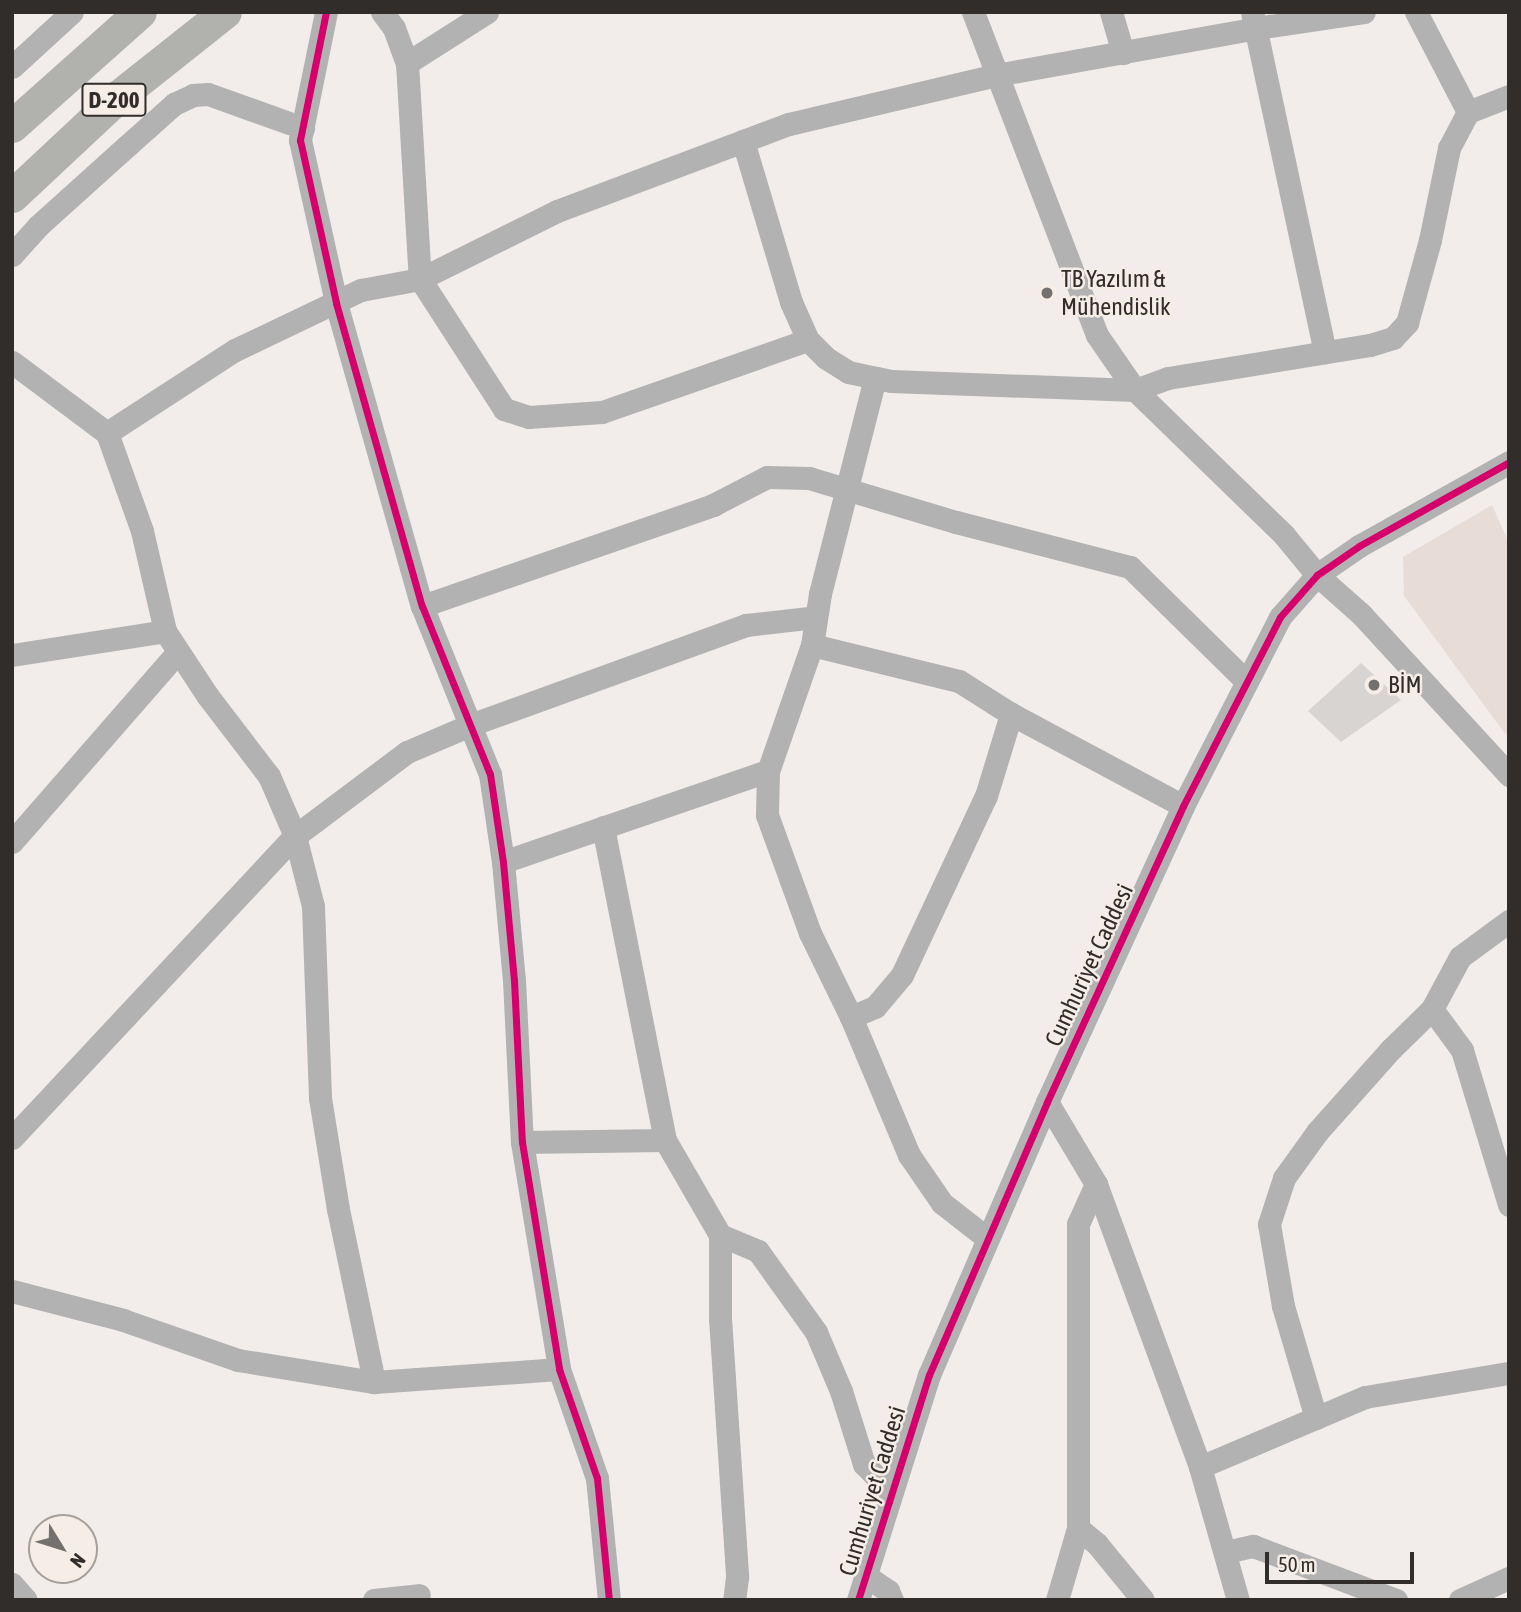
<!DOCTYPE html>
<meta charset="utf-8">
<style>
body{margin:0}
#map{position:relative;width:1521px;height:1612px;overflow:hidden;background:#f2edea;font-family:"Asap Condensed",sans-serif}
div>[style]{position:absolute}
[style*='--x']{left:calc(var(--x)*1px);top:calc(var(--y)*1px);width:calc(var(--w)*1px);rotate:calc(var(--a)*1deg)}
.built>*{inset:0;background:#e7ddd6}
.building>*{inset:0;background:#d8d4d1}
.minor>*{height:23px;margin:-11.5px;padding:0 11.5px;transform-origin:11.5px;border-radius:11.5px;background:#b2b2b3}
.highway>*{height:33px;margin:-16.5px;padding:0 16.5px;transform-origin:16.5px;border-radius:16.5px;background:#b1b1ae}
.cycleway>*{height:7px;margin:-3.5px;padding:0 3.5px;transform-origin:3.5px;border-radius:3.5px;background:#d6006c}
.dots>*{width:19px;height:19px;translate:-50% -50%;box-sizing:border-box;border:4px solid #f5ede6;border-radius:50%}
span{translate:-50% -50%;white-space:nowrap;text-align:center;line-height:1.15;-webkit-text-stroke:5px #f5ede6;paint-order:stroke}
.shield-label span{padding:2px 5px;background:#f5ede6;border:2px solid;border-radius:5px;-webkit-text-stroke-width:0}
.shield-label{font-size:23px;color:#302d2a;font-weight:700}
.poi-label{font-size:24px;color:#302d2a}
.left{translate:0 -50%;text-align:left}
.street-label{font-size:24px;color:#302d2a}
.frame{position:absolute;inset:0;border:14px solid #302d2a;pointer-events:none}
.north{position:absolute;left:28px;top:1514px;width:70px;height:70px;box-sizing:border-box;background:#f5ede6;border:2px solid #a6a09b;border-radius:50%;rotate:128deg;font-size:19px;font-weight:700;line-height:28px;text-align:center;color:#302d2a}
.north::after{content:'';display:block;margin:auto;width:24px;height:32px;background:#74706d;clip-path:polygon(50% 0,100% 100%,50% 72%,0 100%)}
.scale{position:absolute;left:1265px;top:1552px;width:149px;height:32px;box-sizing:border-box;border:4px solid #302d2a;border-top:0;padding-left:9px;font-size:21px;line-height:24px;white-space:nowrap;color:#302d2a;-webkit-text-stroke:5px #f5ede6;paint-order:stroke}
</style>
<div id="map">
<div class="built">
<div style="clip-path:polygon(1492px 505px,1509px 543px,1509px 732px,1506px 735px,1404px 596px,1403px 557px)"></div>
</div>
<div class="building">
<div style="clip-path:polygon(1361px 663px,1401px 700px,1341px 742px,1308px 711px)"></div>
</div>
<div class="minor">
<div style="--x:326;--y:12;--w:131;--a:101.5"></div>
<div style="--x:300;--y:140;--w:167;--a:77.5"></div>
<div style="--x:336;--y:303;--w:315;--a:74.2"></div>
<div style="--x:422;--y:606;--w:181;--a:68"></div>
<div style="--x:490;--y:774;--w:89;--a:81.6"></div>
<div style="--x:503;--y:862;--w:119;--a:84.7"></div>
<div style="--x:514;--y:980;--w:162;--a:87.2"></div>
<div style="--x:522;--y:1142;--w:230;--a:80.7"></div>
<div style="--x:559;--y:1369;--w:115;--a:70.8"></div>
<div style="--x:597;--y:1478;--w:123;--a:84.4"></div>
<div style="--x:382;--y:12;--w:20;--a:53"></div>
<div style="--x:394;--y:28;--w:37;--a:70"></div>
<div style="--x:407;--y:63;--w:216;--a:86.6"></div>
<div style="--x:420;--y:279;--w:155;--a:57.1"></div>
<div style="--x:504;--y:409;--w:26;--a:18"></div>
<div style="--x:529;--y:417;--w:73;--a:-3.9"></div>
<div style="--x:602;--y:412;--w:218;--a:-19.3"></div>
<div style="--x:973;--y:12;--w:346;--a:69"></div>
<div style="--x:1097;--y:335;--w:67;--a:55.4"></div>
<div style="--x:1135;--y:390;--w:208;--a:44.2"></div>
<div style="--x:1284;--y:535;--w:52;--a:50.5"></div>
<div style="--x:1317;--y:575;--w:59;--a:41.6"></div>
<div style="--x:1361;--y:614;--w:219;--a:47.4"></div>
<div style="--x:1111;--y:12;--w:43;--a:73.7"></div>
<div style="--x:1252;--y:12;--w:348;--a:77.9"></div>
<div style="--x:1416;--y:12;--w:113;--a:62.5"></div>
<div style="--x:407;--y:63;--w:95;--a:-32.5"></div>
<div style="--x:12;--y:67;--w:81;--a:-42.5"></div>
<div style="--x:743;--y:141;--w:168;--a:73.4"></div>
<div style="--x:791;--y:302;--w:42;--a:65.9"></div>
<div style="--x:808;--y:340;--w:25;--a:45"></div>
<div style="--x:826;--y:358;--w:26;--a:32"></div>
<div style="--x:848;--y:372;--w:44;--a:11.8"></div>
<div style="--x:891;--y:381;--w:244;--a:2.1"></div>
<div style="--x:1135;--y:390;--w:35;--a:-20"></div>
<div style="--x:1168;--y:378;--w:205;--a:-9.3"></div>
<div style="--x:1370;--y:345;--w:24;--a:-17"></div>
<div style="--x:1393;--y:338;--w:21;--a:-47"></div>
<div style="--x:1407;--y:323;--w:86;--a:-74.5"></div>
<div style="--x:1430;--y:240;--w:94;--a:-78.3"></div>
<div style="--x:1449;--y:148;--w:41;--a:-62.2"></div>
<div style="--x:1468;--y:112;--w:44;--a:-21.3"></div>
<div style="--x:12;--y:255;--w:39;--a:-48"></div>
<div style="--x:38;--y:226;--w:121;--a:-42"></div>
<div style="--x:128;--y:145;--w:62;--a:-41.7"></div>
<div style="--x:174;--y:104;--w:21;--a:-25"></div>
<div style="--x:193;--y:95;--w:15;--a:-4"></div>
<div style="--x:208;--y:94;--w:101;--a:19.7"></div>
<div style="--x:12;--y:362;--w:119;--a:36.8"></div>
<div style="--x:107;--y:433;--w:104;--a:70.3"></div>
<div style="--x:142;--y:531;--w:103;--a:77"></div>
<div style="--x:165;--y:631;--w:77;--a:56.7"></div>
<div style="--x:207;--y:695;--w:102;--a:52.6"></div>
<div style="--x:269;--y:776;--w:65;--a:66.6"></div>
<div style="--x:295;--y:836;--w:72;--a:75.6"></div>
<div style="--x:313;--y:906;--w:192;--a:87.9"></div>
<div style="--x:320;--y:1098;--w:112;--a:80.8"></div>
<div style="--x:338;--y:1209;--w:177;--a:78.2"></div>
<div style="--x:875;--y:378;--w:223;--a:104.3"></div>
<div style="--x:820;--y:594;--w:52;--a:98.9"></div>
<div style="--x:812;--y:645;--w:133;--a:109.2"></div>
<div style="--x:768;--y:771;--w:44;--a:91.3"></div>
<div style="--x:767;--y:815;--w:126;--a:70"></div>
<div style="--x:810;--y:933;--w:93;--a:64"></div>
<div style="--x:851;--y:1017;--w:150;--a:67.2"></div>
<div style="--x:909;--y:1155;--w:58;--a:55.5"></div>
<div style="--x:942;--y:1203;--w:58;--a:38"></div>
<div style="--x:107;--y:433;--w:153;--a:-33"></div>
<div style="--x:235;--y:350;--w:140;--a:-25.5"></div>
<div style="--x:361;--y:290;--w:60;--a:-10.6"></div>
<div style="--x:420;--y:279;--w:153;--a:-26.4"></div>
<div style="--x:557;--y:211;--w:248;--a:-20.6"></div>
<div style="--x:789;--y:124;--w:213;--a:-13.3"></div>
<div style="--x:996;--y:75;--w:264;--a:-10.2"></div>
<div style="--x:1256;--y:28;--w:109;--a:-8.4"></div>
<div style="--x:422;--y:606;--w:308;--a:-19.1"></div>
<div style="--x:713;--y:505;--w:61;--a:-27.4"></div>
<div style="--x:767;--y:477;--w:42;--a:1.4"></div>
<div style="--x:809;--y:478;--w:153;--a:16.7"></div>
<div style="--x:956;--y:522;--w:180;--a:14.5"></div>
<div style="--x:1130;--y:567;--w:161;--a:44.5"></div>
<div style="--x:812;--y:645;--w:151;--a:13.8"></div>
<div style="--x:959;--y:681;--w:62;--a:32.4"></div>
<div style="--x:1011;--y:714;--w:195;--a:28.1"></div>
<div style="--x:12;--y:655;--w:155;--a:-8.9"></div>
<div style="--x:603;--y:827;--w:319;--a:78.8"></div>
<div style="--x:665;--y:1140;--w:110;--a:59.9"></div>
<div style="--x:720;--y:1235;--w:41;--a:22.8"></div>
<div style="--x:758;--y:1251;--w:100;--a:54.4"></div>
<div style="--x:816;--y:1332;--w:64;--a:67"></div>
<div style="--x:841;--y:1391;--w:77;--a:72.5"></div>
<div style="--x:864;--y:1464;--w:39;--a:46"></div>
<div style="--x:12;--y:842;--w:251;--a:-48.9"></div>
<div style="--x:503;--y:862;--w:280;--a:-19"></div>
<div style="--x:1432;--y:1009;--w:51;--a:53.8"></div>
<div style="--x:1462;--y:1050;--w:162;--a:73.1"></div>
<div style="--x:851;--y:1017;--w:26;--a:-23"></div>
<div style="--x:875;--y:1007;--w:42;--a:-49.8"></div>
<div style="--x:902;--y:975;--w:198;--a:-64.9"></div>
<div style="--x:986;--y:796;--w:86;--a:-73"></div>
<div style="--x:1047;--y:1102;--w:96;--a:59.1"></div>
<div style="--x:1096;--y:1184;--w:302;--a:69.8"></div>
<div style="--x:1200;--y:1467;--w:138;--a:74.1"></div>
<div style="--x:12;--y:1138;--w:414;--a:-46.9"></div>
<div style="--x:295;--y:836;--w:140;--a:-36.9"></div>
<div style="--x:407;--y:752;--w:69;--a:-23.2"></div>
<div style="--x:470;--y:725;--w:294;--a:-19.9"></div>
<div style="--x:746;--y:625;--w:70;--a:-6.5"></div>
<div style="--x:522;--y:1142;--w:143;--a:-0.8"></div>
<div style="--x:720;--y:1235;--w:83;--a:90"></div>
<div style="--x:720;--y:1318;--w:260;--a:86.2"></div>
<div style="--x:737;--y:1577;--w:23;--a:97"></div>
<div style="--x:12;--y:1291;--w:115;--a:14.6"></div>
<div style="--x:123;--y:1320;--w:122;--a:19.2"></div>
<div style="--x:238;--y:1360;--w:138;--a:9.2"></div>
<div style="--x:374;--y:1382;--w:185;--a:-4"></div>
<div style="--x:1316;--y:1418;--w:117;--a:-106.4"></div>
<div style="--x:1283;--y:1306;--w:83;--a:-99.7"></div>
<div style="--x:1269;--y:1224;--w:48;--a:-71.9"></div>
<div style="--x:1284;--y:1178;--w:57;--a:-54.3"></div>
<div style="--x:1317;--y:1132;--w:110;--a:-48.3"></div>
<div style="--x:1390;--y:1050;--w:59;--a:-44.3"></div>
<div style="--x:1432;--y:1009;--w:59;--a:-61.7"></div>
<div style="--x:1460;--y:957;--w:61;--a:-36.3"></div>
<div style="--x:1200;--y:1467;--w:179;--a:-23"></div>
<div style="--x:1365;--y:1397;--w:146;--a:-9.5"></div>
<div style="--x:1078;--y:1528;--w:25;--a:40"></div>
<div style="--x:1097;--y:1544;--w:72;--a:50.6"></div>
<div style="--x:1226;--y:1552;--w:28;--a:-13"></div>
<div style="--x:1253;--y:1546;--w:153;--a:20.7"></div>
<div style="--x:866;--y:1576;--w:27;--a:34"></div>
<div style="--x:888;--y:1591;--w:10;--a:66"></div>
<div style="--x:12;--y:1584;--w:21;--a:49"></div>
<div style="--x:374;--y:1600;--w:45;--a:-6.3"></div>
<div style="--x:858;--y:1600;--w:236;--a:-72.5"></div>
<div style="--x:929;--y:1375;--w:297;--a:-66.6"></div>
<div style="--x:1047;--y:1102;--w:326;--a:-65.3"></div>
<div style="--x:1183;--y:806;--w:212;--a:-62.8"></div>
<div style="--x:1280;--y:617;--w:56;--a:-48.6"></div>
<div style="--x:1317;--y:575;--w:51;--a:-34.6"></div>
<div style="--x:1359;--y:546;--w:172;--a:-29.2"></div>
<div style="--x:1057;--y:1600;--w:75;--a:-73.7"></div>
<div style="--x:1078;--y:1528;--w:304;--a:-90"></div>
<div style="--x:1078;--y:1224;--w:44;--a:-65.8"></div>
<div style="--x:1460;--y:1600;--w:54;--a:-24.2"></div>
</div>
<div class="highway">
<div style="--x:12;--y:126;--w:171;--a:-41.7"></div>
<div style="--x:12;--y:196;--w:146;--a:-43.1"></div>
<div style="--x:119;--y:96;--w:135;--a:-38.4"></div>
</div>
<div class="cycleway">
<div style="--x:326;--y:12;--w:131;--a:101.5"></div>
<div style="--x:300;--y:140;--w:167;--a:77.5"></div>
<div style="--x:336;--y:303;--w:315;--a:74.2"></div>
<div style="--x:422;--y:606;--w:181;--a:68"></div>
<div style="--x:490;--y:774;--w:89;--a:81.6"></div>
<div style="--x:503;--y:862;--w:119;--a:84.7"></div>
<div style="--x:514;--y:980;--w:162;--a:87.2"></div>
<div style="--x:522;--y:1142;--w:230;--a:80.7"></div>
<div style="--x:559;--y:1369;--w:115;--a:70.8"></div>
<div style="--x:597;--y:1478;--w:123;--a:84.4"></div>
<div style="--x:858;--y:1600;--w:236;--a:-72.5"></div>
<div style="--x:929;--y:1375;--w:297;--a:-66.6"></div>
<div style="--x:1047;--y:1102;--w:326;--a:-65.3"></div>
<div style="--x:1183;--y:806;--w:212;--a:-62.8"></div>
<div style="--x:1280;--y:617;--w:56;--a:-48.6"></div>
<div style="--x:1317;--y:575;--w:51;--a:-34.6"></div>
<div style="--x:1359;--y:546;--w:172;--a:-29.2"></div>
</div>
<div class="dots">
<div style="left:1047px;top:293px;background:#74706d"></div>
<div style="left:1374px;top:685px;background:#74706d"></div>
</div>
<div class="shield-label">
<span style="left:114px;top:100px">D-200</span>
</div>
<div class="poi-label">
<span class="left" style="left:1061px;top:293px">TB Yazılım &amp;<br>Mühendislik</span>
<span class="left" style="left:1388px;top:685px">BİM</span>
</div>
<div class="street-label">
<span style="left:1089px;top:965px;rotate:-65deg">Cumhuriyet Caddesi</span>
<span style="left:872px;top:1491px;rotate:-73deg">Cumhuriyet Caddesi</span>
</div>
<div class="frame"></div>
<div class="north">N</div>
<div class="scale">50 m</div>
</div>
